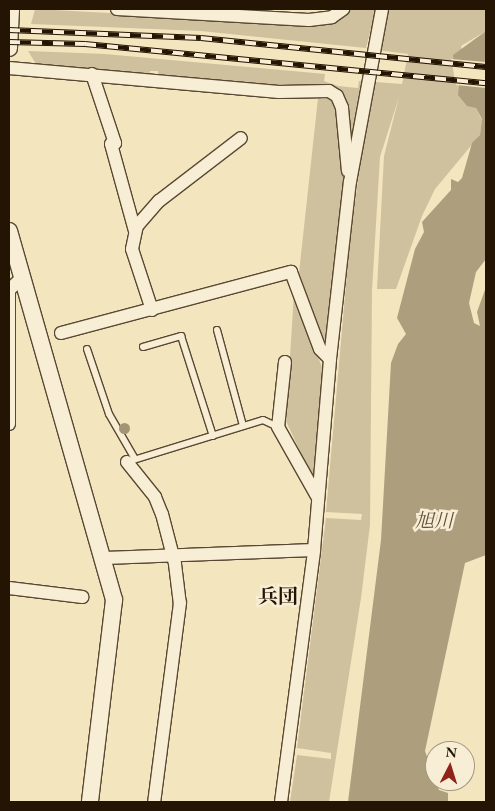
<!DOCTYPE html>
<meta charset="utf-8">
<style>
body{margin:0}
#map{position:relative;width:495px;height:811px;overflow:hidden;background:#f3e5be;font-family:"EB Garamond","Noto Serif JP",serif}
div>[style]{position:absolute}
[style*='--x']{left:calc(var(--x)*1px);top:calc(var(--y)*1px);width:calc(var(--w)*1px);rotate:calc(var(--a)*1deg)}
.green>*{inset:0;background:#d0c19e}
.water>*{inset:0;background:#ad9e7e}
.pier>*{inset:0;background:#f3e5be}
.roads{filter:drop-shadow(1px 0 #584832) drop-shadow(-1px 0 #584832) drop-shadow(0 1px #584832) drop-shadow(0 -1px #584832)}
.service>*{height:6px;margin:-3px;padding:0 3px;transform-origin:3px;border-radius:3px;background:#f7eed5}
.minor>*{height:12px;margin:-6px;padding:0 6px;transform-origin:6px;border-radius:6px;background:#f7eed5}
.tertiary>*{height:16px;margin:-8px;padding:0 8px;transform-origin:8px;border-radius:8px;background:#f7eed5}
.rail>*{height:5.5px;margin-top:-2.75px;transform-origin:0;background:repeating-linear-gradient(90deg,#f7eed5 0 11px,#241403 0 22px);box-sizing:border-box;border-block:1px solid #241403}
.trees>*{width:11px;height:11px;margin:-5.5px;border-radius:50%;background:#a29475}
span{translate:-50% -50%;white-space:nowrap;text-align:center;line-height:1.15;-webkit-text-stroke:5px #f7eed5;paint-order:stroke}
.water-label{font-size:19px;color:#62523a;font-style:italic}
.quarter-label{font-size:20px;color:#241403;font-weight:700}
.frame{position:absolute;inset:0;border:10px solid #241403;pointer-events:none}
.north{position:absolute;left:425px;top:741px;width:50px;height:50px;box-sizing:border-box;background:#f7eed5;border:1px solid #a39781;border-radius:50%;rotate:5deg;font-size:14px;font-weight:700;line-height:20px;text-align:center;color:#241403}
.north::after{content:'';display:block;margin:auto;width:18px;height:22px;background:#8f2418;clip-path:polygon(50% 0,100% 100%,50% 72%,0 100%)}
</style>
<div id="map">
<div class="green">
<div style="clip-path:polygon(35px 9px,312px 24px,347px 9px,376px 9px,366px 48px,201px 31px,31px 24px)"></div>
<div style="clip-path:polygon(387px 9px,486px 9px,486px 31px,461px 46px,476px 108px,482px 120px,480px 135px,435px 189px,422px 216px,396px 289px,377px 289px,384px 156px,399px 97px,380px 157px,372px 291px,370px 525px,361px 598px,329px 802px,290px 802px,297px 755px,331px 759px,331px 753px,297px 748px,326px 518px,361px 520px,362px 514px,326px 512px,350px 239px,369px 100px,375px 82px,402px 84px,408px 54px,377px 50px)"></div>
<div style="clip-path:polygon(28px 51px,105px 54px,325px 74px,324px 81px,338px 86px,358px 88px,359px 81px,364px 82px,349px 165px,343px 96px,325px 87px,248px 84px,158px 74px,158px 71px,150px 71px,149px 74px,36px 64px)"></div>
<div style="clip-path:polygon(325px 94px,335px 100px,346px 186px,327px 343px,324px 345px,299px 273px,318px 98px,324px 99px)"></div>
<div style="clip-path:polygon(294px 293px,323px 370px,314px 482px,286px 421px)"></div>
</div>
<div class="water">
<div style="clip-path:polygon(486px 31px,486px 259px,476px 272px,469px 303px,474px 323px,480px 326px,477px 312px,486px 287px,486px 555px,465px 563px,425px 751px,439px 790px,448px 793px,448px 802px,348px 802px,381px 540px,391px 363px,398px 344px,406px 334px,397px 318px,415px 249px,424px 232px,422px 222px,451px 190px,451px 179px,458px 182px,462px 178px,472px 143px,480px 135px,482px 119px,476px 108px,467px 106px,458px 95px,460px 76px,454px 69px,453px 55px)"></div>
</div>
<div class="pier">
<div style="clip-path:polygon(451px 59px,486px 62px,486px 88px,456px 85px)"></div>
</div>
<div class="roads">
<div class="service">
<div style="--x:217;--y:330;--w:99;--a:74.8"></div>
<div style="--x:143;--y:347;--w:40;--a:-16"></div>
<div style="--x:181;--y:336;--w:105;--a:72.3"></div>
<div style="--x:87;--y:349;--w:69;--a:71.3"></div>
<div style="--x:109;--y:414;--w:52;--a:60"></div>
<div style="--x:127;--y:462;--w:142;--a:-17.2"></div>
<div style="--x:263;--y:420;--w:17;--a:25"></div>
</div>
<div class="minor">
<div style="--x:117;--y:9;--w:192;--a:3.3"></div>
<div style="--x:309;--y:20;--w:23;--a:-7"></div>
<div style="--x:332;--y:17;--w:14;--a:-36"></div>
<div style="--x:9;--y:68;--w:271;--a:5.1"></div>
<div style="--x:279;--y:92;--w:50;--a:-1.1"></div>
<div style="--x:329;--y:91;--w:9;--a:32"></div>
<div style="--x:337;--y:96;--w:13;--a:67"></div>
<div style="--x:342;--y:108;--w:63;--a:84.6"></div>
<div style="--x:92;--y:74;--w:73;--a:71.6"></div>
<div style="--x:115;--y:143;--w:4;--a:166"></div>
<div style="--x:111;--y:144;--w:90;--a:74.6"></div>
<div style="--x:152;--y:310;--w:64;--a:-108.2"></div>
<div style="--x:132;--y:249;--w:24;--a:-78"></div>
<div style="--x:137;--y:226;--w:33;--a:-49"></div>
<div style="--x:159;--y:201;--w:103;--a:-37.5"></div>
<div style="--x:61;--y:333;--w:238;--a:-14.9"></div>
<div style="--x:291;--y:272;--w:82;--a:69.4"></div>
<div style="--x:320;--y:349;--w:14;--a:45"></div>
<div style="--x:285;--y:362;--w:65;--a:96.1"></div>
<div style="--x:278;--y:427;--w:81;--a:60.6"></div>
<div style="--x:9;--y:424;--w:134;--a:-90"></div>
<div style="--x:9;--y:290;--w:18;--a:-43"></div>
<div style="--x:127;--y:462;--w:45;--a:51.3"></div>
<div style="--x:155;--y:497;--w:18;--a:68"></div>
<div style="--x:162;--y:514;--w:52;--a:75.4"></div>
<div style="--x:175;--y:564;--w:39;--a:83"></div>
<div style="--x:180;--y:603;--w:201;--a:97.4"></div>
<div style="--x:105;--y:558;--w:209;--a:-2.2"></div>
<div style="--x:9;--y:588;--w:74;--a:7"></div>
<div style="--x:281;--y:802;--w:254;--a:-82.5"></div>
<div style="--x:314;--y:550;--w:192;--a:-85.2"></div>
<div style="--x:330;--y:359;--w:178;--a:-83.6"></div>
<div style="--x:350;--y:182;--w:176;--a:-79.5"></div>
</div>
<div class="tertiary">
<div style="--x:9;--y:48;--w:39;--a:-87"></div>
<div style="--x:9;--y:231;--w:384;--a:74.1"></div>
<div style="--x:114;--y:600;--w:203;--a:96.8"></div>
</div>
</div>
<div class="rail">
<div style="--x:9;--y:30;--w:192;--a:2.4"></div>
<div style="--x:201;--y:38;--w:286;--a:5.8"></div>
<div style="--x:9;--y:42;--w:76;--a:1.5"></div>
<div style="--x:85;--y:44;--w:403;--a:5.6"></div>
</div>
<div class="trees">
<div style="left:124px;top:428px"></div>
</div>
<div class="water-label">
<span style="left:434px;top:521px">旭川</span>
</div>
<div class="quarter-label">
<span style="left:278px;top:596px">兵団</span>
</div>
<div class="frame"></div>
<div class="north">N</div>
</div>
